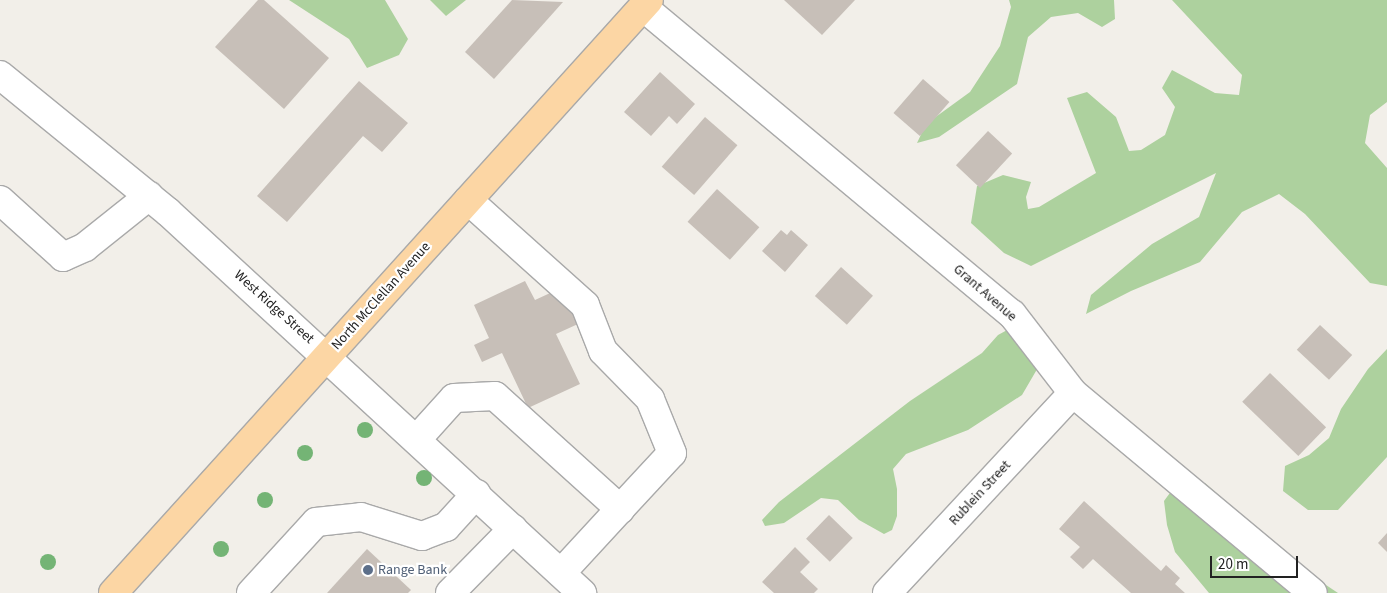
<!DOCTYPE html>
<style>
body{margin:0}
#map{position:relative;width:1387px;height:593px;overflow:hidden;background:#f2efe9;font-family:"Source Sans 3",sans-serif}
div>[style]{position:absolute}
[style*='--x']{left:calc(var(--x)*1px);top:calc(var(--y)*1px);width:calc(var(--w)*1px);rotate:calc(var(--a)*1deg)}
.forest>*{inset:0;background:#add19e}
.building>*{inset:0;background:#c7bfb8;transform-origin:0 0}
.roads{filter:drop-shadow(1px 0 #a9a9a9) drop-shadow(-1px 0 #a9a9a9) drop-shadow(0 1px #a9a9a9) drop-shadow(0 -1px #a9a9a9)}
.minor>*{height:28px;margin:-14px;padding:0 14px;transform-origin:14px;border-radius:14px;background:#fff}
.major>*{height:28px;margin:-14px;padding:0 14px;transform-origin:14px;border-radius:14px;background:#fcd6a4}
.trees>*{width:16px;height:16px;margin:-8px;border-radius:50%;background:#74b475}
.dots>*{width:14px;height:14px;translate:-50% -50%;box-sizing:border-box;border:2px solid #fff;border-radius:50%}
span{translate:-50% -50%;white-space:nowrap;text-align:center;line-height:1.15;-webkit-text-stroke:4.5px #fff;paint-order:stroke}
.street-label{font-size:14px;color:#222}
.service-label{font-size:14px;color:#4e5e75}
.left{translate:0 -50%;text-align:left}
.scale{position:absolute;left:1210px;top:556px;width:88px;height:22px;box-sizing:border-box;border:2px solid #222;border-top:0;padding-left:6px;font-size:15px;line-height:18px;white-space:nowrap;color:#222;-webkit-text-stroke:4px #fff;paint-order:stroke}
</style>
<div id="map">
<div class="forest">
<div style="clip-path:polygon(289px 0,385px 0,408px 39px,399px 55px,367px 68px,349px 39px)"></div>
<div style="clip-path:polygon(430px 0,466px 0,446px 16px)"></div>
<div style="clip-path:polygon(1009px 0,1114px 0,1115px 19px,1102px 27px,1078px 13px,1051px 17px,1028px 37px,1017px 84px,939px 137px,917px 143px,926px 124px,970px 92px,1000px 46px,1011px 7px)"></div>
<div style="clip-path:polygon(1172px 0,1387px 0,1387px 102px,1370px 115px,1365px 143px,1387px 168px,1387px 286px,1370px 283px,1305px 214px,1279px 194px,1242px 212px,1200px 262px,1131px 291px,1086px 314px,1091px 295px,1152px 244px,1199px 217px,1216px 173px,1031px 266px,1004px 253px,971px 223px,977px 186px,1003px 175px,1031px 182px,1026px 197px,1028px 209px,1039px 207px,1096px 173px,1067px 98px,1087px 92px,1116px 117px,1129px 151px,1141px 150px,1165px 135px,1175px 107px,1162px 88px,1172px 70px,1215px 93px,1239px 95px,1242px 75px)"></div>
<div style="clip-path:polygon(1009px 329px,1038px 359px,1036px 371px,1022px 395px,968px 430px,906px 454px,893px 469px,897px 489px,897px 516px,892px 530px,884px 534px,859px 520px,838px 500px,821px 498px,784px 523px,765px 526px,762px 520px,779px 502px,910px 401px,982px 353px,998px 335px)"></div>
<div style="clip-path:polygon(1387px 349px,1387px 457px,1338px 510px,1308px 510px,1283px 491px,1285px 466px,1309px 455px,1329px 438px,1341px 409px,1368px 369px)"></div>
<div style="clip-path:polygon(1178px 482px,1205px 483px,1308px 573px,1338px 593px,1209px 593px,1175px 552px,1167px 525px,1164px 501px)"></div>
</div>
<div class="building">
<div style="clip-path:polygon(258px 0,264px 0,329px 58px,284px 109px,215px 47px)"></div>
<div style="clip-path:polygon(512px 0,563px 2px,494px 79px,465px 52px)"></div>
<div style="clip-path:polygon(784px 0,855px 0,822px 35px)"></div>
<div style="clip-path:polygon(660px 72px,695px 104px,677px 124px,669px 116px,651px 136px,624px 112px)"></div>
<div style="left:923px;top:79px;width:35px;height:45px;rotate:41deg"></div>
<div style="clip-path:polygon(359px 81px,408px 123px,382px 152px,363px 136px,287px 222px,257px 196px)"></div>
<div style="left:705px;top:117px;width:43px;height:66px;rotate:41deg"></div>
<div style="left:988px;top:131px;width:33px;height:47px;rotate:43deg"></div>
<div style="left:717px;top:189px;width:57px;height:44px;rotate:42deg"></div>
<div style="clip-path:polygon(781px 230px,787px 235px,791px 230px,808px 245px,785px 272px,762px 251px)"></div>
<div style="left:841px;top:267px;width:43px;height:39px;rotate:42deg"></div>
<div style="clip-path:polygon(525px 281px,535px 300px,561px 288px,578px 324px,556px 334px,580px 384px,528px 408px,502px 353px,482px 362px,474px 345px,489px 338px,474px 305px)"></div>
<div style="left:1320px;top:325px;width:44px;height:34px;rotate:43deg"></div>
<div style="left:1270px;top:373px;width:78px;height:40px;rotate:44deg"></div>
<div style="clip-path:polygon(1084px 501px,1161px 571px,1166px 565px,1180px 578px,1175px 584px,1185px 593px,1131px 593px,1093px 559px,1083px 569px,1070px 557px,1080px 547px,1059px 529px)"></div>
<div style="left:829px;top:515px;width:33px;height:33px;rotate:44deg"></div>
<div style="clip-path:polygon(1387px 533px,1387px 552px,1378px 543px)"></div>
<div style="clip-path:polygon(795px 547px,810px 562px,800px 572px,818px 589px,814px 593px,774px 593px,762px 582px)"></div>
<div style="clip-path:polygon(367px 549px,411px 590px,408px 593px,327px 593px)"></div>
</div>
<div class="roads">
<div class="minor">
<div style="--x:643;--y:7;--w:480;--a:39.8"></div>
<div style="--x:1012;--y:314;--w:100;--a:52.3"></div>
<div style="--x:1073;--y:393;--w:312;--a:39.8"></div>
<div style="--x:0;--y:75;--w:217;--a:39.2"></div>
<div style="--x:168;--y:212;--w:563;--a:42.62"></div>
<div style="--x:0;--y:200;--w:85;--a:42.1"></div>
<div style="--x:63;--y:257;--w:24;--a:-24"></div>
<div style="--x:85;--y:247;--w:82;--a:-38.6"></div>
<div style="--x:417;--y:439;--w:55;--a:-47.9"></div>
<div style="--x:454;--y:398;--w:41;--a:-2.8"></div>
<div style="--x:495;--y:396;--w:169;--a:42.1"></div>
<div style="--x:620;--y:509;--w:76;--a:-47.1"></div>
<div style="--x:672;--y:453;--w:58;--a:-112.2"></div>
<div style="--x:650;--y:399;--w:67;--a:-134.4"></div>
<div style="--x:603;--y:351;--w:49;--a:-111.4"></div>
<div style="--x:585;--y:305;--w:157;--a:-138.1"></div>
<div style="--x:561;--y:573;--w:87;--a:-47.3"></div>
<div style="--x:251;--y:593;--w:96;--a:-47.5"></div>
<div style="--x:316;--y:522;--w:45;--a:-6.3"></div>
<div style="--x:361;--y:517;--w:64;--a:17.3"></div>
<div style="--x:422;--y:536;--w:26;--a:-21"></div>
<div style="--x:446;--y:527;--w:45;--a:-47.7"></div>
<div style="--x:450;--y:593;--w:90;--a:-45.5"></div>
<div style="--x:887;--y:593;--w:273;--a:-47.1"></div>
</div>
<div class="major">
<div style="--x:113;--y:593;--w:799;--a:-47.89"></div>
</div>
</div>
<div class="trees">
<div style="left:365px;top:430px"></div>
<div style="left:305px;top:453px"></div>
<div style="left:424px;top:478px"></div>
<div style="left:265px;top:500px"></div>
<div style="left:221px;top:549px"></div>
<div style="left:48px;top:562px"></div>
</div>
<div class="dots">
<div style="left:368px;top:570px;background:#5c6f8a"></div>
</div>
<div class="street-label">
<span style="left:985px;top:293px;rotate:41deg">Grant Avenue</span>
<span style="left:381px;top:296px;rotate:-48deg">North McClellan Avenue</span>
<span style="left:274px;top:307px;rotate:42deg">West Ridge Street</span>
<span style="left:980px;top:493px;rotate:-47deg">Rublein Street</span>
</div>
<div class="service-label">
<span class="left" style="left:378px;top:570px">Range Bank</span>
</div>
<div class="scale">20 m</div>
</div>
